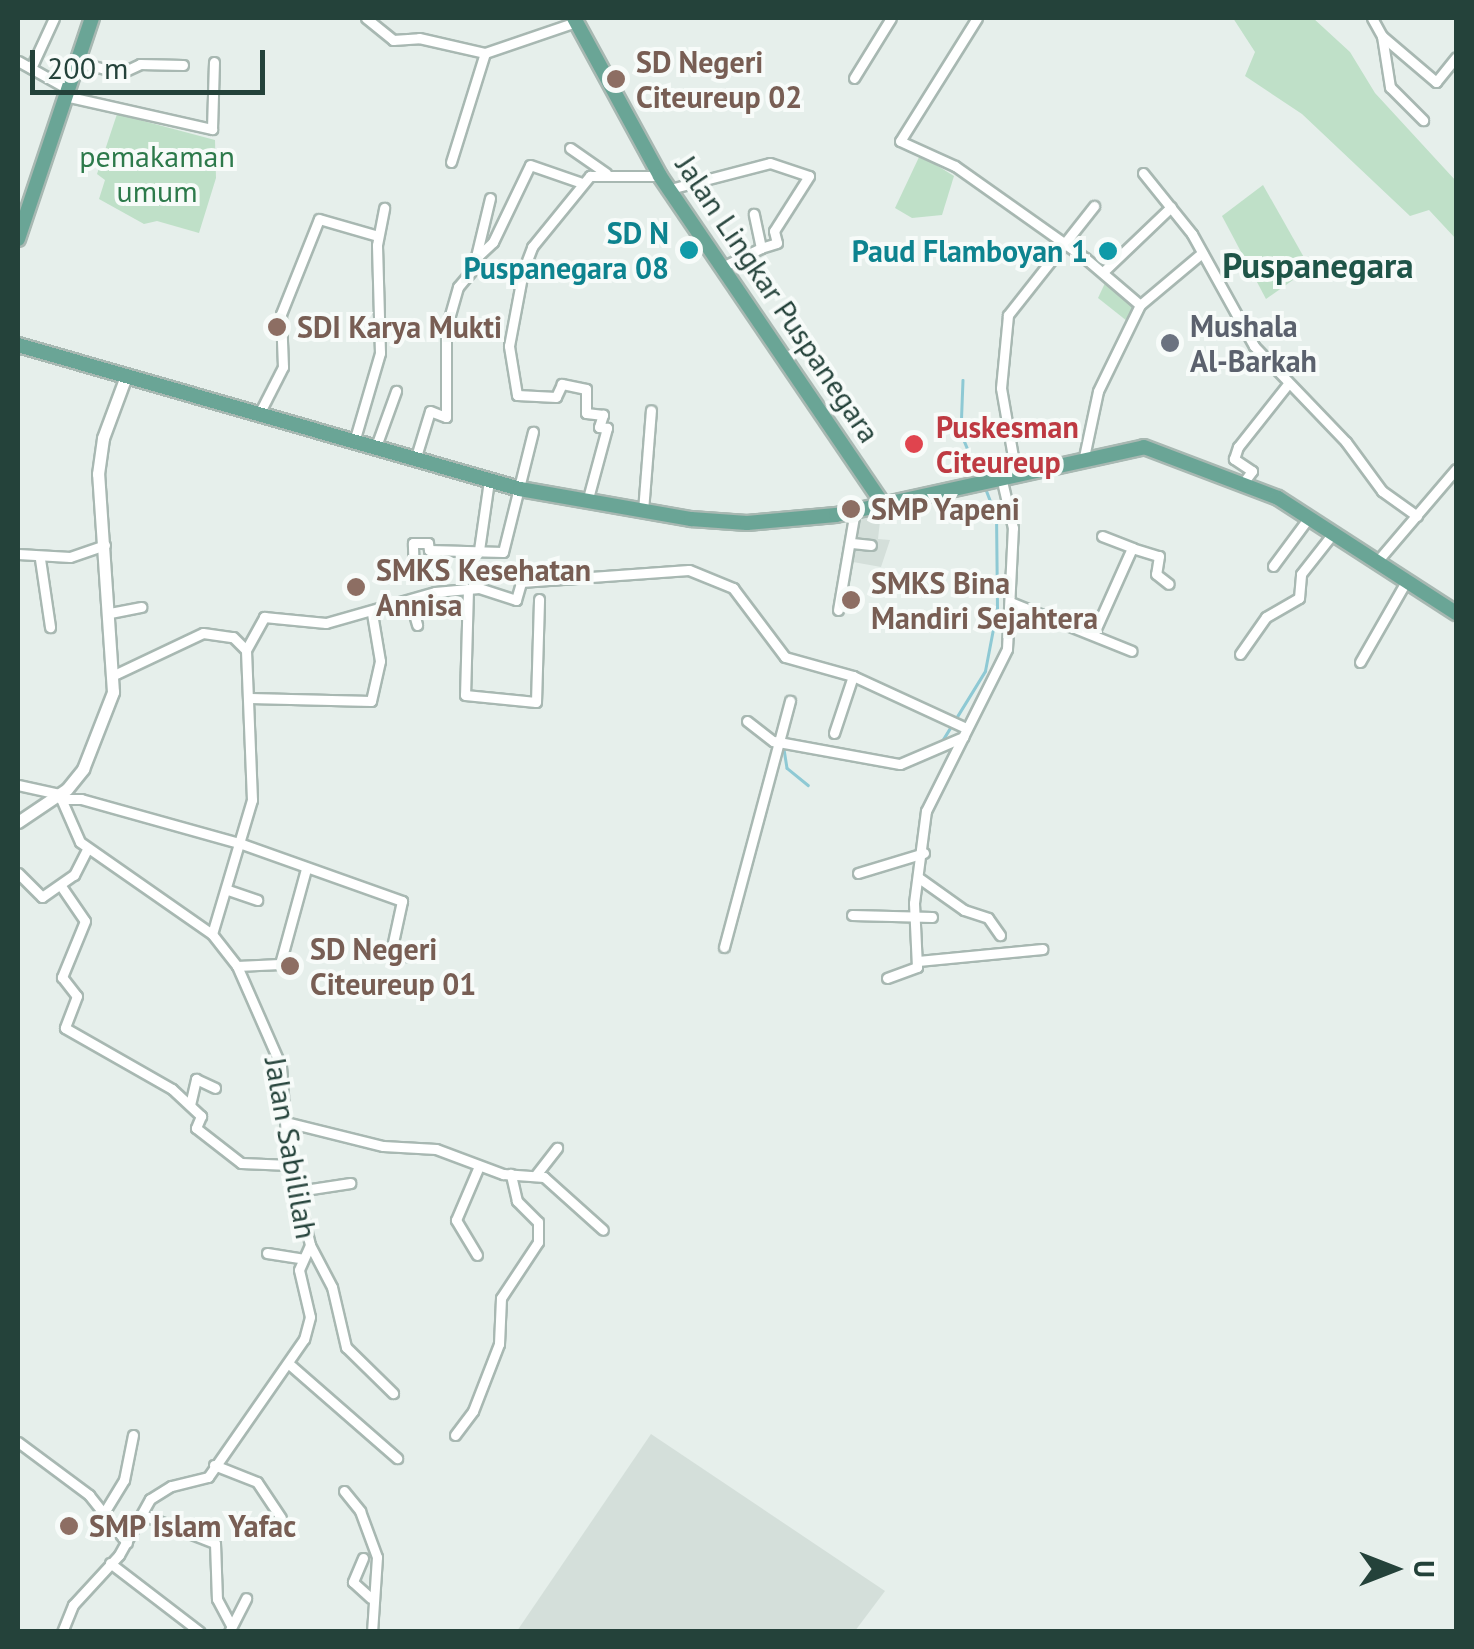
<!DOCTYPE html>
<style>
body{margin:0}
#map{position:relative;width:1474px;height:1649px;overflow:hidden;background:#e6efeb;font-family:"PT Sans",sans-serif}
div>[style]{position:absolute}
[style*='--x']{left:calc(var(--x)*1px);top:calc(var(--y)*1px);width:calc(var(--w)*1px);rotate:calc(var(--a)*1deg)}
.built>*{inset:0;background:#d4dfda}
.green>*{inset:0;background:#bfe0c8}
.stream>*{height:2.5px;margin:-1.25px;padding:0 1.25px;transform-origin:1.25px;border-radius:1.25px;background:#8ec9d4}
.roads{filter:drop-shadow(2px 0 #a8b8b2) drop-shadow(-2px 0 #a8b8b2) drop-shadow(0 2px #a8b8b2) drop-shadow(0 -2px #a8b8b2)}
.street>*{height:9px;margin:-4.5px;padding:0 4.5px;transform-origin:4.5px;border-radius:4.5px;background:#fff}
.secondary>*{height:11px;margin:-5.5px;padding:0 5.5px;transform-origin:5.5px;border-radius:5.5px;background:#fff}
.primary>*{height:14px;margin:-7px;padding:0 7px;transform-origin:7px;border-radius:7px;background:#6aa596}
.dots>*{width:28px;height:28px;translate:-50% -50%;box-sizing:border-box;border:5px solid #f7fbf9;border-radius:50%}
span{translate:-50% -50%;white-space:nowrap;text-align:center;line-height:1.15;-webkit-text-stroke:8px #f7fbf9;paint-order:stroke}
.education-label{font-size:30px;color:#785e54;font-weight:700}
.left{translate:0 -50%;text-align:left}
.park-label{font-size:30px;color:#2d7a4b}
.culture-label{font-size:30px;color:#0d838f;font-weight:700}
.right{translate:-100% -50%;text-align:right}
.street-label{font-size:30px;color:#24423a}
.worship-label{font-size:30px;color:#5b616d;font-weight:700}
.health-label{font-size:30px;color:#be3a42;font-weight:700}
.quarter-label{font-size:35px;color:#1f5548;font-weight:700}
.frame{position:absolute;inset:0;border:20px solid #24423a;pointer-events:none}
.north{position:absolute;left:1344px;top:1519px;width:100px;height:100px;-webkit-text-stroke:8px #f7fbf9;paint-order:stroke;rotate:90deg;font-size:28px;font-weight:700;line-height:40px;text-align:center;color:#24423a}
.north::after{content:'';display:block;margin:auto;width:35px;height:45px;background:#24423a;clip-path:polygon(50% 0,100% 100%,50% 72%,0 100%)}
.scale{position:absolute;left:30px;top:50px;width:235px;height:45px;box-sizing:border-box;border:5px solid #24423a;border-top:0;padding-left:12px;font-size:30px;line-height:35px;white-space:nowrap;color:#24423a;-webkit-text-stroke:8px #f7fbf9;paint-order:stroke}
</style>
<div id="map">
<div class="built">
<div style="clip-path:polygon(881px 512px,878px 539px,890px 540px,881px 567px,853px 562px,860px 514px)"></div>
<div style="clip-path:polygon(651px 1434px,885px 1591px,855px 1631px,517px 1631px)"></div>
</div>
<div class="green">
<div style="clip-path:polygon(1233px 18px,1313px 18px,1350px 52px,1375px 93px,1456px 181px,1456px 239px,1429px 210px,1410px 216px,1302px 114px,1245px 76px,1255px 52px)"></div>
<div style="clip-path:polygon(117px 114px,215px 140px,216px 178px,199px 233px,157px 221px,144px 224px,99px 199px,105px 180px,97px 174px)"></div>
<div style="clip-path:polygon(920px 155px,954px 176px,942px 215px,912px 218px,895px 208px)"></div>
<div style="clip-path:polygon(1263px 185px,1310px 268px,1266px 299px,1222px 216px)"></div>
<div style="clip-path:polygon(1106px 281px,1136px 305px,1127px 321px,1098px 298px)"></div>
</div>
<div class="stream">
<div style="--x:963;--y:380;--w:53;--a:92.2"></div>
<div style="--x:961;--y:433;--w:50;--a:67.6"></div>
<div style="--x:942;--y:741;--w:82;--a:-58.4"></div>
<div style="--x:985;--y:671;--w:64;--a:-79.2"></div>
<div style="--x:997;--y:608;--w:91;--a:-90.6"></div>
<div style="--x:996;--y:517;--w:33;--a:-111"></div>
<div style="--x:784;--y:749;--w:19;--a:81"></div>
<div style="--x:787;--y:768;--w:27;--a:39"></div>
</div>
<div class="roads">
<div class="street">
<div style="--x:366;--y:18;--w:35;--a:39"></div>
<div style="--x:393;--y:40;--w:26;--a:-4"></div>
<div style="--x:419;--y:38;--w:68;--a:12.8"></div>
<div style="--x:485;--y:53;--w:96;--a:-18.8"></div>
<div style="--x:977;--y:18;--w:145;--a:122"></div>
<div style="--x:900;--y:141;--w:60;--a:24.4"></div>
<div style="--x:955;--y:166;--w:159;--a:35.3"></div>
<div style="--x:1085;--y:258;--w:72;--a:40.5"></div>
<div style="--x:1372;--y:18;--w:21;--a:61"></div>
<div style="--x:1382;--y:36;--w:52;--a:81.1"></div>
<div style="--x:1390;--y:87;--w:47;--a:45"></div>
<div style="--x:1382;--y:36;--w:71;--a:40.4"></div>
<div style="--x:1436;--y:82;--w:32;--a:-51"></div>
<div style="--x:18;--y:61;--w:57;--a:29.2"></div>
<div style="--x:77;--y:62;--w:45;--a:14"></div>
<div style="--x:121;--y:73;--w:21;--a:-25"></div>
<div style="--x:140;--y:64;--w:43;--a:1.3"></div>
<div style="--x:31;--y:68;--w:55;--a:-65.3"></div>
<div style="--x:854;--y:78;--w:70;--a:-58.3"></div>
<div style="--x:65;--y:96;--w:151;--a:12.7"></div>
<div style="--x:212;--y:129;--w:67;--a:-88.3"></div>
<div style="--x:570;--y:148;--w:44;--a:34.8"></div>
<div style="--x:451;--y:162;--w:114;--a:-72.7"></div>
<div style="--x:1143;--y:173;--w:78;--a:51.2"></div>
<div style="--x:1192;--y:234;--w:128;--a:61"></div>
<div style="--x:1254;--y:346;--w:133;--a:46.2"></div>
<div style="--x:1346;--y:442;--w:61;--a:53.7"></div>
<div style="--x:1382;--y:491;--w:43;--a:35.5"></div>
<div style="--x:670;--y:189;--w:103;--a:-14.6"></div>
<div style="--x:770;--y:163;--w:41;--a:18.4"></div>
<div style="--x:809;--y:176;--w:65;--a:122.5"></div>
<div style="--x:774;--y:231;--w:12;--a:76"></div>
<div style="--x:777;--y:243;--w:17;--a:163"></div>
<div style="--x:476;--y:258;--w:23;--a:-43"></div>
<div style="--x:493;--y:242;--w:85;--a:-64.3"></div>
<div style="--x:530;--y:165;--w:55;--a:19.1"></div>
<div style="--x:724;--y:266;--w:41;--a:-25.9"></div>
<div style="--x:761;--y:248;--w:35;--a:-102"></div>
<div style="--x:1103;--y:272;--w:94;--a:-43.7"></div>
<div style="--x:258;--y:416;--w:55;--a:-63"></div>
<div style="--x:283;--y:367;--w:53;--a:-92.2"></div>
<div style="--x:281;--y:314;--w:102;--a:-68.2"></div>
<div style="--x:319;--y:219;--w:61;--a:16.1"></div>
<div style="--x:354;--y:442;--w:93;--a:-73.7"></div>
<div style="--x:380;--y:353;--w:108;--a:-91.6"></div>
<div style="--x:377;--y:245;--w:38;--a:-79"></div>
<div style="--x:375;--y:449;--w:62;--a:-70.1"></div>
<div style="--x:1084;--y:457;--w:67;--a:-78"></div>
<div style="--x:1098;--y:391;--w:96;--a:-64"></div>
<div style="--x:1140;--y:305;--w:81;--a:-40"></div>
<div style="--x:415;--y:460;--w:51;--a:-73"></div>
<div style="--x:430;--y:411;--w:17;--a:21"></div>
<div style="--x:446;--y:417;--w:88;--a:-90"></div>
<div style="--x:446;--y:329;--w:44;--a:-74.1"></div>
<div style="--x:458;--y:287;--w:23;--a:-50"></div>
<div style="--x:473;--y:269;--w:73;--a:-76.5"></div>
<div style="--x:1016;--y:474;--w:87;--a:-99.9"></div>
<div style="--x:1001;--y:388;--w:73;--a:-84.5"></div>
<div style="--x:1008;--y:315;--w:139;--a:-51.7"></div>
<div style="--x:1243;--y:483;--w:15;--a:-53"></div>
<div style="--x:1252;--y:471;--w:22;--a:-146"></div>
<div style="--x:1234;--y:459;--w:13;--a:-72"></div>
<div style="--x:1238;--y:447;--w:80;--a:-51.6"></div>
<div style="--x:587;--y:502;--w:77;--a:-74.9"></div>
<div style="--x:607;--y:428;--w:8;--a:-173"></div>
<div style="--x:599;--y:427;--w:13;--a:-72"></div>
<div style="--x:603;--y:415;--w:17;--a:-173"></div>
<div style="--x:586;--y:413;--w:24;--a:-90"></div>
<div style="--x:586;--y:389;--w:25;--a:-168"></div>
<div style="--x:562;--y:384;--w:14;--a:115"></div>
<div style="--x:556;--y:397;--w:39;--a:-177"></div>
<div style="--x:517;--y:395;--w:50;--a:-99.3"></div>
<div style="--x:509;--y:346;--w:76;--a:-79.4"></div>
<div style="--x:523;--y:271;--w:26;--a:-69"></div>
<div style="--x:532;--y:247;--w:92;--a:-50.8"></div>
<div style="--x:590;--y:176;--w:70;--a:0"></div>
<div style="--x:643;--y:511;--w:101;--a:-85.5"></div>
<div style="--x:1102;--y:536;--w:33;--a:21"></div>
<div style="--x:852;--y:543;--w:19;--a:6"></div>
<div style="--x:479;--y:550;--w:70;--a:-81.8"></div>
<div style="--x:18;--y:554;--w:52;--a:3.3"></div>
<div style="--x:70;--y:557;--w:37;--a:-19"></div>
<div style="--x:1380;--y:558;--w:117;--a:-49.5"></div>
<div style="--x:40;--y:559;--w:69;--a:81.6"></div>
<div style="--x:1273;--y:566;--w:62;--a:-53.5"></div>
<div style="--x:414;--y:576;--w:33;--a:-92"></div>
<div style="--x:413;--y:543;--w:15;--a:0"></div>
<div style="--x:428;--y:543;--w:7;--a:82"></div>
<div style="--x:429;--y:550;--w:74;--a:1.5"></div>
<div style="--x:503;--y:552;--w:124;--a:-76"></div>
<div style="--x:468;--y:589;--w:106;--a:91.6"></div>
<div style="--x:465;--y:695;--w:71;--a:5.6"></div>
<div style="--x:536;--y:702;--w:103;--a:-88.3"></div>
<div style="--x:410;--y:600;--w:26;--a:74"></div>
<div style="--x:1010;--y:602;--w:131;--a:21.9"></div>
<div style="--x:838;--y:610;--w:100;--a:-80.3"></div>
<div style="--x:110;--y:613;--w:32;--a:-11"></div>
<div style="--x:1094;--y:633;--w:93;--a:-65.9"></div>
<div style="--x:1132;--y:548;--w:28;--a:17"></div>
<div style="--x:1159;--y:556;--w:18;--a:99"></div>
<div style="--x:1156;--y:574;--w:16;--a:38"></div>
<div style="--x:1240;--y:654;--w:45;--a:-54.9"></div>
<div style="--x:1266;--y:617;--w:38;--a:-30"></div>
<div style="--x:1299;--y:598;--w:24;--a:-85"></div>
<div style="--x:1301;--y:574;--w:53;--a:-51.8"></div>
<div style="--x:1360;--y:662;--w:95;--a:-60.2"></div>
<div style="--x:114;--y:675;--w:98;--a:-25.3"></div>
<div style="--x:203;--y:633;--w:30;--a:8"></div>
<div style="--x:233;--y:637;--w:18;--a:45"></div>
<div style="--x:250;--y:698;--w:121;--a:1.4"></div>
<div style="--x:371;--y:701;--w:41;--a:-77.3"></div>
<div style="--x:380;--y:661;--w:49;--a:-99.5"></div>
<div style="--x:747;--y:721;--w:33;--a:38"></div>
<div style="--x:773;--y:741;--w:129;--a:10.3"></div>
<div style="--x:900;--y:764;--w:69;--a:-23.2"></div>
<div style="--x:963;--y:737;--w:98;--a:-63.4"></div>
<div style="--x:1007;--y:649;--w:121;--a:-87.2"></div>
<div style="--x:1013;--y:528;--w:52;--a:-103.2"></div>
<div style="--x:834;--y:733;--w:60;--a:-71.6"></div>
<div style="--x:18;--y:785;--w:42;--a:12.4"></div>
<div style="--x:59;--y:794;--w:52;--a:66.4"></div>
<div style="--x:80;--y:842;--w:161;--a:34.9"></div>
<div style="--x:212;--y:934;--w:41;--a:52"></div>
<div style="--x:237;--y:966;--w:109;--a:66.3"></div>
<div style="--x:281;--y:1066;--w:83;--a:85.9"></div>
<div style="--x:287;--y:1149;--w:99;--a:76.5"></div>
<div style="--x:310;--y:1245;--w:27;--a:114"></div>
<div style="--x:299;--y:1270;--w:48;--a:76.8"></div>
<div style="--x:310;--y:1317;--w:23;--a:105"></div>
<div style="--x:304;--y:1339;--w:168;--a:124.8"></div>
<div style="--x:208;--y:1477;--w:38;--a:166"></div>
<div style="--x:171;--y:1486;--w:25;--a:148"></div>
<div style="--x:150;--y:1499;--w:64;--a:119"></div>
<div style="--x:119;--y:1555;--w:68;--a:132.6"></div>
<div style="--x:73;--y:1605;--w:29;--a:112"></div>
<div style="--x:61;--y:799;--w:20;--a:0"></div>
<div style="--x:81;--y:799;--w:167;--a:15.6"></div>
<div style="--x:242;--y:844;--w:170;--a:19.6"></div>
<div style="--x:402;--y:901;--w:52;--a:102.2"></div>
<div style="--x:391;--y:952;--w:16;--a:15"></div>
<div style="--x:18;--y:873;--w:34;--a:45"></div>
<div style="--x:42;--y:897;--w:39;--a:-35"></div>
<div style="--x:74;--y:875;--w:28;--a:-63"></div>
<div style="--x:858;--y:873;--w:69;--a:-16.9"></div>
<div style="--x:919;--y:878;--w:55;--a:35.4"></div>
<div style="--x:964;--y:910;--w:25;--a:18"></div>
<div style="--x:988;--y:918;--w:21;--a:55"></div>
<div style="--x:61;--y:886;--w:42;--a:55.6"></div>
<div style="--x:85;--y:921;--w:61;--a:112.3"></div>
<div style="--x:62;--y:977;--w:24;--a:52"></div>
<div style="--x:77;--y:996;--w:34;--a:111"></div>
<div style="--x:65;--y:1028;--w:123;--a:29.7"></div>
<div style="--x:172;--y:1089;--w:40;--a:43"></div>
<div style="--x:201;--y:1116;--w:13;--a:113"></div>
<div style="--x:196;--y:1128;--w:57;--a:37.9"></div>
<div style="--x:241;--y:1163;--w:49;--a:2.3"></div>
<div style="--x:228;--y:890;--w:31;--a:19"></div>
<div style="--x:852;--y:915;--w:80;--a:1.4"></div>
<div style="--x:212;--y:934;--w:140;--a:-73.4"></div>
<div style="--x:252;--y:800;--w:150;--a:-92.3"></div>
<div style="--x:246;--y:650;--w:38;--a:-61"></div>
<div style="--x:264;--y:617;--w:62;--a:5.5"></div>
<div style="--x:326;--y:623;--w:113;--a:-15.9"></div>
<div style="--x:435;--y:592;--w:44;--a:-5.2"></div>
<div style="--x:479;--y:588;--w:39;--a:18"></div>
<div style="--x:516;--y:600;--w:19;--a:-74"></div>
<div style="--x:521;--y:582;--w:168;--a:-4.1"></div>
<div style="--x:689;--y:570;--w:48;--a:22.2"></div>
<div style="--x:733;--y:588;--w:86;--a:53"></div>
<div style="--x:785;--y:657;--w:71;--a:15.6"></div>
<div style="--x:853;--y:676;--w:124;--a:24.7"></div>
<div style="--x:724;--y:947;--w:255;--a:-75"></div>
<div style="--x:918;--y:961;--w:125;--a:-5.5"></div>
<div style="--x:237;--y:966;--w:43;--a:-2.7"></div>
<div style="--x:280;--y:964;--w:98;--a:-74.7"></div>
<div style="--x:887;--y:978;--w:32;--a:-20"></div>
<div style="--x:917;--y:967;--w:64;--a:-92.7"></div>
<div style="--x:914;--y:903;--w:93;--a:-82.6"></div>
<div style="--x:926;--y:811;--w:83;--a:-63.4"></div>
<div style="--x:190;--y:1105;--w:27;--a:-77"></div>
<div style="--x:196;--y:1079;--w:21;--a:25"></div>
<div style="--x:286;--y:1122;--w:100;--a:13.9"></div>
<div style="--x:383;--y:1146;--w:53;--a:3.2"></div>
<div style="--x:436;--y:1149;--w:72;--a:20.5"></div>
<div style="--x:503;--y:1174;--w:41;--a:4.2"></div>
<div style="--x:544;--y:1177;--w:79;--a:41.9"></div>
<div style="--x:535;--y:1176;--w:36;--a:-52"></div>
<div style="--x:298;--y:1191;--w:53;--a:-8.7"></div>
<div style="--x:310;--y:1245;--w:47;--a:62.4"></div>
<div style="--x:332;--y:1287;--w:62;--a:76.9"></div>
<div style="--x:346;--y:1347;--w:66;--a:44.4"></div>
<div style="--x:267;--y:1253;--w:36;--a:9"></div>
<div style="--x:477;--y:1255;--w:41;--a:-121"></div>
<div style="--x:456;--y:1220;--w:59;--a:-66.9"></div>
<div style="--x:288;--y:1363;--w:145;--a:41.1"></div>
<div style="--x:455;--y:1435;--w:30;--a:-53"></div>
<div style="--x:473;--y:1411;--w:72;--a:-68.8"></div>
<div style="--x:499;--y:1344;--w:46;--a:-87.5"></div>
<div style="--x:501;--y:1298;--w:67;--a:-56.5"></div>
<div style="--x:538;--y:1242;--w:20;--a:-90"></div>
<div style="--x:538;--y:1222;--w:30;--a:-135"></div>
<div style="--x:517;--y:1201;--w:28;--a:-103"></div>
<div style="--x:18;--y:1442;--w:89;--a:36.7"></div>
<div style="--x:89;--y:1495;--w:61;--a:51.6"></div>
<div style="--x:214;--y:1465;--w:46;--a:21.6"></div>
<div style="--x:257;--y:1482;--w:43;--a:56.3"></div>
<div style="--x:344;--y:1491;--w:26;--a:51"></div>
<div style="--x:360;--y:1511;--w:49;--a:69.7"></div>
<div style="--x:377;--y:1557;--w:75;--a:93.8"></div>
<div style="--x:143;--y:1515;--w:77;--a:21.3"></div>
<div style="--x:215;--y:1543;--w:56;--a:88"></div>
<div style="--x:217;--y:1599;--w:30;--a:62"></div>
<div style="--x:102;--y:1516;--w:42;--a:-58.6"></div>
<div style="--x:124;--y:1480;--w:46;--a:-78.7"></div>
<div style="--x:363;--y:1558;--w:26;--a:113"></div>
<div style="--x:353;--y:1582;--w:24;--a:42"></div>
<div style="--x:110;--y:1563;--w:113;--a:37.5"></div>
<div style="--x:229;--y:1632;--w:38;--a:-63"></div>
</div>
<div class="secondary">
<div style="--x:18;--y:822;--w:59;--a:-34"></div>
<div style="--x:67;--y:789;--w:26;--a:-51"></div>
<div style="--x:83;--y:769;--w:83;--a:-68.7"></div>
<div style="--x:113;--y:692;--w:219;--a:-93.9"></div>
<div style="--x:98;--y:474;--w:36;--a:-82"></div>
<div style="--x:103;--y:438;--w:63;--a:-69.6"></div>
</div>
<div class="primary">
<div style="--x:574;--y:18;--w:180;--a:61.4"></div>
<div style="--x:660;--y:176;--w:397;--a:55.8"></div>
<div style="--x:18;--y:239;--w:233;--a:-71.5"></div>
<div style="--x:18;--y:345;--w:522;--a:16.01"></div>
<div style="--x:520;--y:489;--w:174;--a:10"></div>
<div style="--x:691;--y:519;--w:56;--a:4.1"></div>
<div style="--x:747;--y:523;--w:89;--a:-5.1"></div>
<div style="--x:836;--y:515;--w:315;--a:-12.4"></div>
<div style="--x:1144;--y:447;--w:143;--a:20.8"></div>
<div style="--x:1278;--y:498;--w:212;--a:32.9"></div>
</div>
</div>
<div class="dots">
<div style="left:616px;top:79px;background:#8d6e63"></div>
<div style="left:689px;top:250px;background:#0f9aa8"></div>
<div style="left:1108px;top:251px;background:#0f9aa8"></div>
<div style="left:277px;top:327px;background:#8d6e63"></div>
<div style="left:1170px;top:343px;background:#6b7280"></div>
<div style="left:914px;top:444px;background:#e0444e"></div>
<div style="left:851px;top:509px;background:#8d6e63"></div>
<div style="left:356px;top:587px;background:#8d6e63"></div>
<div style="left:851px;top:600px;background:#8d6e63"></div>
<div style="left:290px;top:966px;background:#8d6e63"></div>
<div style="left:69px;top:1526px;background:#8d6e63"></div>
</div>
<div class="education-label">
<span class="left" style="left:636px;top:79px">SD Negeri<br>Citeureup 02</span>
<span class="left" style="left:297px;top:327px">SDI Karya Mukti</span>
<span class="left" style="left:871px;top:509px">SMP Yapeni</span>
<span class="left" style="left:376px;top:587px">SMKS Kesehatan<br>Annisa</span>
<span class="left" style="left:871px;top:600px">SMKS Bina<br>Mandiri Sejahtera</span>
<span class="left" style="left:310px;top:966px">SD Negeri<br>Citeureup 01</span>
<span class="left" style="left:89px;top:1526px">SMP Islam Yafac</span>
</div>
<div class="park-label">
<span style="left:157px;top:173px">pemakaman<br>umum</span>
</div>
<div class="culture-label">
<span class="right" style="left:669px;top:250px">SD N<br>Puspanegara 08</span>
<span class="right" style="left:1088px;top:251px">Paud Flamboyan 1</span>
</div>
<div class="street-label">
<span style="left:778px;top:299px;rotate:56deg">Jalan Lingkar Puspanegara</span>
<span style="left:291px;top:1148px;rotate:80deg">Jalan Sabililah</span>
</div>
<div class="worship-label">
<span class="left" style="left:1190px;top:343px">Mushala<br>Al-Barkah</span>
</div>
<div class="health-label">
<span class="left" style="left:936px;top:444px">Puskesman<br>Citeureup</span>
</div>
<div class="quarter-label">
<span style="left:1318px;top:265px">Puspanegara</span>
</div>
<div class="frame"></div>
<div class="north">U</div>
<div class="scale">200 m</div>
</div>
